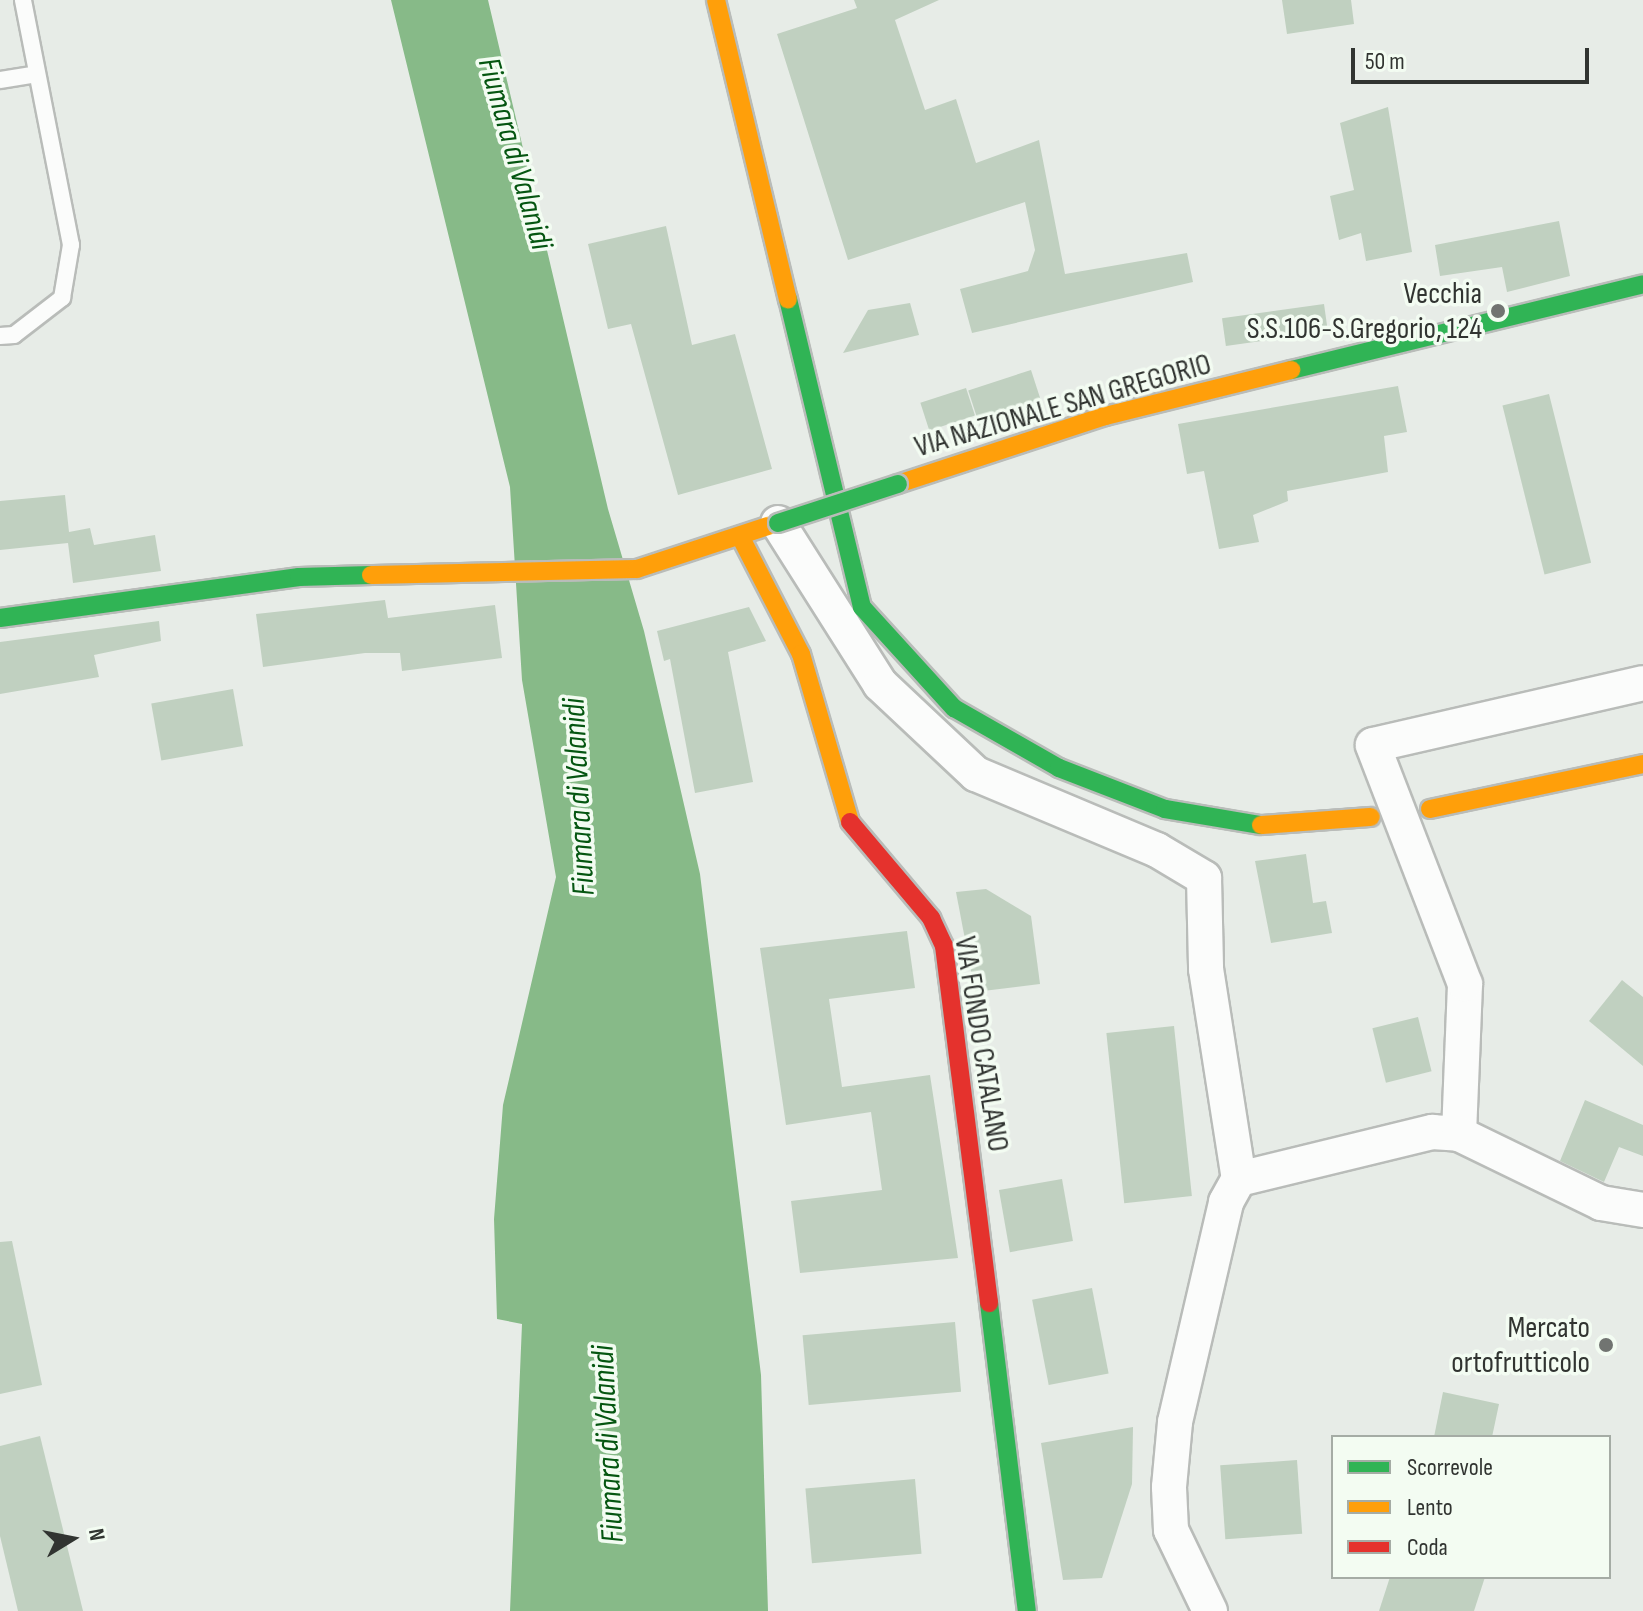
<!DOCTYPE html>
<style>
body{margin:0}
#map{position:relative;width:1643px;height:1611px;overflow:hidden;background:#e7ece7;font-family:"Sofia Sans Condensed",sans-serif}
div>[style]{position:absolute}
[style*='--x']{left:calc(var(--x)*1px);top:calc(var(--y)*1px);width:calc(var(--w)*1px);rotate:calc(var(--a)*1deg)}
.water>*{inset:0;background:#87ba88}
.building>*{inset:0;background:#c0d0c0;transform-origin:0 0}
.roads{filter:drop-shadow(2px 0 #b9bcb9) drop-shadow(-2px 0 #b9bcb9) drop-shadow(0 2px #b9bcb9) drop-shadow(0 -2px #b9bcb9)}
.lane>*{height:16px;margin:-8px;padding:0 8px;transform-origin:8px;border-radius:8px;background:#fbfcfb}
.street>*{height:34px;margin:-17px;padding:0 17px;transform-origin:17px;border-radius:17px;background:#fbfcfb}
.fast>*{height:18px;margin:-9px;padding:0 9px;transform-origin:9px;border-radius:9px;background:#30b455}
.slow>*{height:18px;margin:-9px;padding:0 9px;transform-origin:9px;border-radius:9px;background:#ff9f0a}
.jam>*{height:18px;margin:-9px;padding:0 9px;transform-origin:9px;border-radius:9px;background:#e5322d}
.bridges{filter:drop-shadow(2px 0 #b9bcb9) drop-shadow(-2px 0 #b9bcb9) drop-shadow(0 2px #b9bcb9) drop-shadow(0 -2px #b9bcb9)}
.fast-bridge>*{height:18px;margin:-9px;padding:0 9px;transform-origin:9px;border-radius:9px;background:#30b455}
.dots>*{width:22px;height:22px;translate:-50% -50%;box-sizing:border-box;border:4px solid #f3fcf2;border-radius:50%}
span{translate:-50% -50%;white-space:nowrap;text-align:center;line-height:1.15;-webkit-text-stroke:7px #f3fcf2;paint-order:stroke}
.poi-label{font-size:30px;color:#313431}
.right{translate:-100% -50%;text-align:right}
.street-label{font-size:30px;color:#313431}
.water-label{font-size:32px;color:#055611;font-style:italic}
.legend{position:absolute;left:1331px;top:1435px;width:280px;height:144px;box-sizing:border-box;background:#f3fcf2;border:2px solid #a5aca5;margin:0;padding:10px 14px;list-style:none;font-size:24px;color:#313431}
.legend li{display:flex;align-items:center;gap:16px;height:40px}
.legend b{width:40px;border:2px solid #a5aca5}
.north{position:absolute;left:32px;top:1499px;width:80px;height:80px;-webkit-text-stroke:6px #f3fcf2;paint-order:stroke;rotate:80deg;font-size:22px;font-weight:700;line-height:32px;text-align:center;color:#313431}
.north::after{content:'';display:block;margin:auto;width:28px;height:36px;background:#313431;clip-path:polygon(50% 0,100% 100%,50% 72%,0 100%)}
.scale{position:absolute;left:1351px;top:48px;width:238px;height:36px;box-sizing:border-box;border:4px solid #313431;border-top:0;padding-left:10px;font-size:24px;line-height:28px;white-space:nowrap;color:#313431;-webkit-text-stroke:6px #f3fcf2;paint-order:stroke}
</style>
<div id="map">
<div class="water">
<div style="clip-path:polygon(391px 0,488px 0,608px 509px,644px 631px,700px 874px,761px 1375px,768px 1611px,510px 1611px,522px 1324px,497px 1319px,494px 1219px,503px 1105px,556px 877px,522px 680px,510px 487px)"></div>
</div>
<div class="building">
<div style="clip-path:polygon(854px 0,939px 0,895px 20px,925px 110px,956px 99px,976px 163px,1039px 140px,1065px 274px,1187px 253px,1193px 282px,972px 333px,960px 289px,1028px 271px,1035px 250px,1025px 202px,848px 260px,777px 34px,857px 8px)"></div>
<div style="clip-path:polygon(1282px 0,1351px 0,1354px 24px,1287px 34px)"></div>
<div style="clip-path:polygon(1388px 107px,1412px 252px,1366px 261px,1361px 233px,1339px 240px,1330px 196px,1354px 190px,1340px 123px)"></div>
<div style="clip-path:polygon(1559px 221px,1570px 276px,1507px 292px,1502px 267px,1440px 276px,1435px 245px)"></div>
<div style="clip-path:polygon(666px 226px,692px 345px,735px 334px,772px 469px,678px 495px,631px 324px,608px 329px,588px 244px)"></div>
<div style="clip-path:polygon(910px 303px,919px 335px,843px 353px,868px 310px)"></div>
<div style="left:1324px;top:304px;width:28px;height:103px;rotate:82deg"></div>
<div style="left:1031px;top:370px;width:41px;height:66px;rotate:72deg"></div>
<div style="clip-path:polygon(1398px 386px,1407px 432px,1384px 436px,1388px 472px,1287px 491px,1288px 501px,1253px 515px,1259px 542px,1219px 549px,1204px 471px,1187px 474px,1178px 424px)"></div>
<div style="left:966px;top:388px;width:29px;height:48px;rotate:72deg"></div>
<div style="left:1549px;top:394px;width:174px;height:48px;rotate:76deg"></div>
<div style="clip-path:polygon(65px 495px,69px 532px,90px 528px,94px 545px,155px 535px,161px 571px,73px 583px,68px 543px,0 550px,0 501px)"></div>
<div style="clip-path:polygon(385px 600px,388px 618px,495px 605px,502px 658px,402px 671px,400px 653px,365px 653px,263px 667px,256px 614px)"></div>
<div style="clip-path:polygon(749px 607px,766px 641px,728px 652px,753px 782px,695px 793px,670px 659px,664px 661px,657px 631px)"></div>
<div style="clip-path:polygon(159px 621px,161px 641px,94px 655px,99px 677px,0 694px,0 642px)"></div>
<div style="left:233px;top:689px;width:58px;height:83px;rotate:80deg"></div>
<div style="clip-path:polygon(1306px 854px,1313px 903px,1326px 901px,1332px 933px,1271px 943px,1255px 861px)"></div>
<div style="clip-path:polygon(986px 889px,1031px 916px,1040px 984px,975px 992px,956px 892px)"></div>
<div style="clip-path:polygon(907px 931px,915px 988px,829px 999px,842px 1087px,930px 1075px,958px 1258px,800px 1273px,791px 1201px,882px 1190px,871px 1112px,786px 1125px,760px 948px)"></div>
<div style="clip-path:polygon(1622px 980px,1643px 997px,1643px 1066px,1589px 1021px)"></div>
<div style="left:1418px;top:1017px;width:56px;height:47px;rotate:76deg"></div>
<div style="left:1174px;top:1026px;width:171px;height:68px;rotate:84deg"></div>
<div style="clip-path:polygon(1585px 1100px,1643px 1125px,1643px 1156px,1619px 1147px,1604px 1182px,1560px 1161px)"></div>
<div style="left:1062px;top:1179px;width:63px;height:64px;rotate:80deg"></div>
<div style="clip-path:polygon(12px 1241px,42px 1385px,0 1394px,0 1242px)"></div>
<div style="left:1092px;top:1288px;width:87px;height:61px;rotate:79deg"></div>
<div style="left:955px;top:1322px;width:70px;height:153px;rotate:85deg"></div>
<div style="clip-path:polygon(1443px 1392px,1499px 1404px,1492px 1437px,1434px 1437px)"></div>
<div style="clip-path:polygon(1133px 1427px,1132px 1484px,1102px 1578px,1063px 1580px,1041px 1443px)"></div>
<div style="clip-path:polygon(40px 1436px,83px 1611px,18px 1611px,0 1536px,0 1446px)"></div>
<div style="left:1297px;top:1460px;width:74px;height:77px;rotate:86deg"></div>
<div style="left:915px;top:1479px;width:75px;height:110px;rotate:85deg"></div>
<div style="clip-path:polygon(1390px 1577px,1485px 1577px,1474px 1611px,1379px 1611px)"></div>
</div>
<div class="roads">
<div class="lane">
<div style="--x:0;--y:80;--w:37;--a:-9"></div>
<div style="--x:0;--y:336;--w:14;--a:-4"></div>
<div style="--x:14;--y:335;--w:61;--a:-37.6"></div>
<div style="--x:62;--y:298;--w:54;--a:-80.4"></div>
<div style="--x:71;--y:245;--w:250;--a:-101.1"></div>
</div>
<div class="street">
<div style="--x:778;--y:523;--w:191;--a:57.6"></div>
<div style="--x:880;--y:684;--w:132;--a:43.2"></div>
<div style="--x:976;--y:774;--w:196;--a:22.8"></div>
<div style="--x:1157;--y:850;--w:55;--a:30.8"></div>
<div style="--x:1204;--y:878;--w:91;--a:88.7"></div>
<div style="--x:1206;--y:969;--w:213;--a:81.1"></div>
<div style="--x:1459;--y:1134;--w:150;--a:-87.7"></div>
<div style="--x:1465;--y:984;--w:256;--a:-111.1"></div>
<div style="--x:1373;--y:745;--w:277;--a:-12.9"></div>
<div style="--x:1210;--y:1611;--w:90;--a:-115.7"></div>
<div style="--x:1171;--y:1530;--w:43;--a:-92.7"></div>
<div style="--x:1169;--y:1487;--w:65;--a:-84.7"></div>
<div style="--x:1175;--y:1422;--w:226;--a:-76.9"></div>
<div style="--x:1226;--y:1202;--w:26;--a:-61"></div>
<div style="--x:1239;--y:1179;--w:199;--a:-13.7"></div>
<div style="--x:1432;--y:1132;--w:27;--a:4"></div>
<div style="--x:1459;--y:1134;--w:158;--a:25.9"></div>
<div style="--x:1601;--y:1203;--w:43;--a:9.5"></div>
</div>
<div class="fast">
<div style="--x:788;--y:299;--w:317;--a:76.5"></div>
<div style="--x:862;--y:607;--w:137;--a:47.7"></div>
<div style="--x:954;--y:708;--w:121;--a:29.7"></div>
<div style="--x:1059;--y:768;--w:114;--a:21.1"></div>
<div style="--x:1165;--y:809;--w:97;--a:9.5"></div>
<div style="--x:1291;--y:370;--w:362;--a:-13.7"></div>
<div style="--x:0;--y:618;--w:302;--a:-7.8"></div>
<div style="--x:299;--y:577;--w:72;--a:-1.6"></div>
<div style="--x:989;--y:1303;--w:310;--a:83"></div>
</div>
<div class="slow">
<div style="--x:716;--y:0;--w:308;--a:76.5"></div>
<div style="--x:898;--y:484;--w:218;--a:-18.2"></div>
<div style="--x:1105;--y:416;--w:192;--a:-13.9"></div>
<div style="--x:740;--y:536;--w:133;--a:62.7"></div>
<div style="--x:801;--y:654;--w:175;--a:73.7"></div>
<div style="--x:371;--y:575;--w:266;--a:-1.3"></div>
<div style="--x:637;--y:569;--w:138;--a:-18.2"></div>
<div style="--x:1430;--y:809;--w:218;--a:-11.9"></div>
<div style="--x:1261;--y:825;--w:110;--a:-4.2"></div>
</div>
<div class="jam">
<div style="--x:850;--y:822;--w:126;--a:49.8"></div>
<div style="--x:931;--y:918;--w:31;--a:65"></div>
<div style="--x:944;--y:946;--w:360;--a:82.8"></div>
</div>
</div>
<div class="bridges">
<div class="fast-bridge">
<div style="--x:778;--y:523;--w:126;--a:-18"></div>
</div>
</div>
<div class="dots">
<div style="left:1498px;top:311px;background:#717471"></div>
<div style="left:1606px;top:1345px;background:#717471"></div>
</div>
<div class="poi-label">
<span class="right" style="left:1482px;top:311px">Vecchia<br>S.S.106-S.Gregorio, 124</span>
<span class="right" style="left:1590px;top:1345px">Mercato<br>ortofrutticolo</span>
</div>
<div class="street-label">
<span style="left:1063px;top:406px;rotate:-16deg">VIA NAZIONALE SAN GREGORIO</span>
<span style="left:981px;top:1044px;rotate:81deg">VIA FONDO CATALANO</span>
</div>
<div class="water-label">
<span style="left:514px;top:154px;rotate:74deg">Fiumara di Valanidi</span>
<span style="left:580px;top:797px;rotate:-93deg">Fiumara di Valanidi</span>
<span style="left:609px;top:1444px;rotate:-93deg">Fiumara di Valanidi</span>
</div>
<ul class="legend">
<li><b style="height:10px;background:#30b455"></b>Scorrevole</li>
<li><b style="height:10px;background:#ff9f0a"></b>Lento</li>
<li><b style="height:10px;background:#e5322d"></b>Coda</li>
</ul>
<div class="north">N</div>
<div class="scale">50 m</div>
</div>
